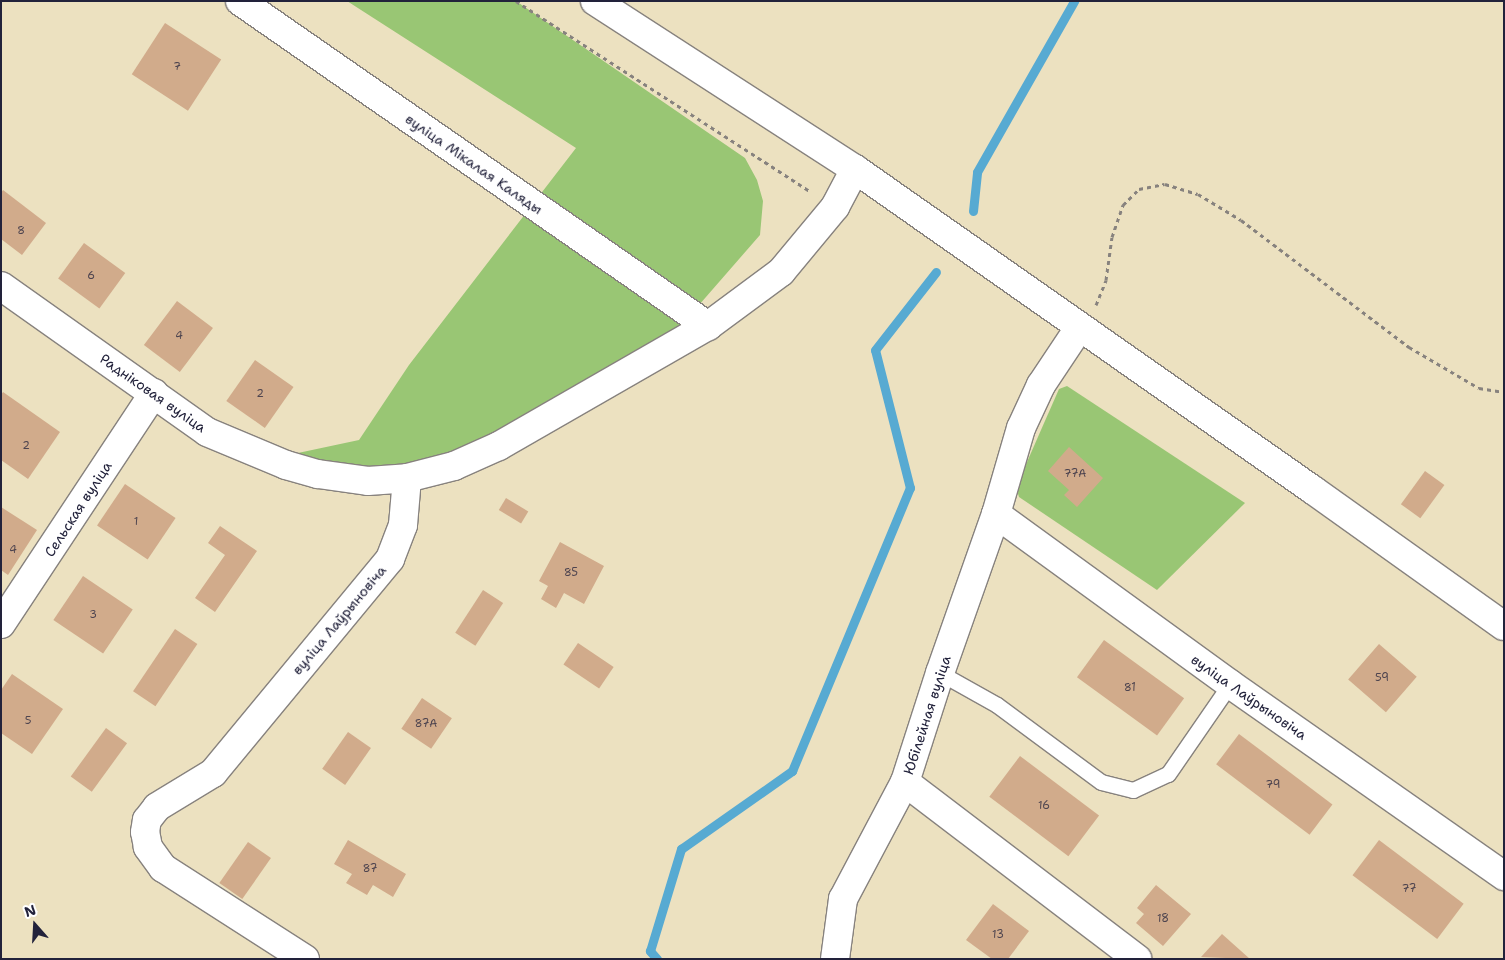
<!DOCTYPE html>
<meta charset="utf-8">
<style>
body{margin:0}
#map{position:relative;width:1505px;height:960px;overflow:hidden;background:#ece1c0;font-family:"Shantell Sans",sans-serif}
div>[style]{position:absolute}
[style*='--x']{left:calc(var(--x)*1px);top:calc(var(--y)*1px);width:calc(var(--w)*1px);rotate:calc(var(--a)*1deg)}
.green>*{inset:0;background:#99c674}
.stream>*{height:9px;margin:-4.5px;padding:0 4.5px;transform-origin:4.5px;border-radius:4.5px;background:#57aad2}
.building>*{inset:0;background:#d1ab8b;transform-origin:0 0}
.path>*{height:3px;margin-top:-1.5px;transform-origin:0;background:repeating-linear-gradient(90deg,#87827e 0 4px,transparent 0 8px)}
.roads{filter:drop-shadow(1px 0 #87827e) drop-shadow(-1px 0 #87827e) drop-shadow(0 1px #87827e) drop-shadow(0 -1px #87827e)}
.lane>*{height:15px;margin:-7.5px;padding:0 7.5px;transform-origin:7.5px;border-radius:7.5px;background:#fff}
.street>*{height:28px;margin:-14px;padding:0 14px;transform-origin:14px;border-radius:14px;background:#fff}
.secondary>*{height:28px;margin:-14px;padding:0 14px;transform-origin:14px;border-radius:14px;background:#fff}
span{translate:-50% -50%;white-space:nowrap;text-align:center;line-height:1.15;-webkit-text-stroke:5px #fff;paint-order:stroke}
.number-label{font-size:11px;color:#4e444f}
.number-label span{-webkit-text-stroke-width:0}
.street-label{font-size:14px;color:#22223b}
.frame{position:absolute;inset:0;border:2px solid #22223b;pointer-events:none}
.north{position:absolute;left:10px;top:900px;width:50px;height:50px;-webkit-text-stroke:4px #fff;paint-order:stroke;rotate:341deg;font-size:14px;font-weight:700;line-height:20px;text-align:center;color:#22223b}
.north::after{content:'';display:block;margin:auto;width:18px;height:22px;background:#22223b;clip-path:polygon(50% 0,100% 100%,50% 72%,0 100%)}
</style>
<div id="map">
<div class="green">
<div style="clip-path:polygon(347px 1px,516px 1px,745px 158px,757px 180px,763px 201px,760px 235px,672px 336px,452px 458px,413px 473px,265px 460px,359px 440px,409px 365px,576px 148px)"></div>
<div style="clip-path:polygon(1067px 386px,1245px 503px,1157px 590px,1019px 497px,1016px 487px,1059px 389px)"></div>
</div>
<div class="stream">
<div style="--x:973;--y:211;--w:39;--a:-84"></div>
<div style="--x:977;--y:172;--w:197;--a:-60.4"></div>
<div style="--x:657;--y:959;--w:11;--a:-131"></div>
<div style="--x:650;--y:951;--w:107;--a:-73.1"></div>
<div style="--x:681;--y:849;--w:136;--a:-35.1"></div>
<div style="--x:792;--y:771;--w:307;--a:-67.4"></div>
<div style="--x:910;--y:488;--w:142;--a:-104.2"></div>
<div style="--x:875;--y:350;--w:99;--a:-52"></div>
</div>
<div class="building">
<div style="left:165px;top:23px;width:67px;height:61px;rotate:33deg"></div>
<div style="clip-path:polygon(3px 190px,46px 223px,22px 255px,1px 239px,1px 193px)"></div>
<div style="left:84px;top:243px;width:51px;height:44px;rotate:36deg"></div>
<div style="left:177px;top:301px;width:45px;height:55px;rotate:37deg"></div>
<div style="left:255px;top:360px;width:47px;height:50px;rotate:35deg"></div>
<div style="clip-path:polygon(3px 392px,60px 432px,28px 479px,1px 460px,1px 395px)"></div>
<div style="clip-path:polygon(1069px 447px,1103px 478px,1077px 507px,1064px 495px,1069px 490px,1048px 471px)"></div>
<div style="left:1425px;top:471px;width:24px;height:41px;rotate:36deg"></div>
<div style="left:125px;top:484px;width:61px;height:50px;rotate:34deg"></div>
<div style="left:506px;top:498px;width:26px;height:14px;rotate:31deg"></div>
<div style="clip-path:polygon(1px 507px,37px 530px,8px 575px,1px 570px)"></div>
<div style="clip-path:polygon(220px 526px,257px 551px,215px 612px,195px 598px,225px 555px,208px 543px)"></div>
<div style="clip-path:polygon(560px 542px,604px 566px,584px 604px,564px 593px,556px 608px,541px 599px,548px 586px,539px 581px)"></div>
<div style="left:83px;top:576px;width:60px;height:53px;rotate:34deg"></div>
<div style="left:483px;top:590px;width:24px;height:51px;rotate:33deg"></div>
<div style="left:175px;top:629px;width:27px;height:75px;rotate:34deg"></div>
<div style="left:1104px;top:640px;width:99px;height:46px;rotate:36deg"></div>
<div style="left:578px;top:643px;width:43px;height:26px;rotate:34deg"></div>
<div style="left:1379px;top:644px;width:50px;height:47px;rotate:41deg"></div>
<div style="clip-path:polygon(12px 674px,63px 709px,32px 754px,1px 733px,1px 690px)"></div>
<div style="left:422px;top:698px;width:36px;height:37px;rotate:34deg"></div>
<div style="left:106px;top:728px;width:26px;height:60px;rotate:36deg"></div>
<div style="left:348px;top:732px;width:28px;height:45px;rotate:35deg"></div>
<div style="left:1239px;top:734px;width:117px;height:38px;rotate:37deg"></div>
<div style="left:1020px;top:756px;width:99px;height:51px;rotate:37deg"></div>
<div style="clip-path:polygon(348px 840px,406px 874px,393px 897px,373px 885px,367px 895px,346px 883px,352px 874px,334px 864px)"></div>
<div style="left:1379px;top:840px;width:106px;height:44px;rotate:37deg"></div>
<div style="left:248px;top:842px;width:28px;height:50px;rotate:35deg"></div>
<div style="clip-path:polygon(1156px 885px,1191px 914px,1163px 946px,1136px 923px,1144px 914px,1137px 908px)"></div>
<div style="clip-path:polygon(993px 904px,1029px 931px,1008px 959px,992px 959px,966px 940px)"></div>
<div style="clip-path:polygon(1222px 934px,1250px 959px,1201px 957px)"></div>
</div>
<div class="path">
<div style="--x:516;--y:1;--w:351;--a:32.9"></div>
<div style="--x:1096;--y:305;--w:27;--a:-68"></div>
<div style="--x:1106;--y:280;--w:43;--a:-82.1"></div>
<div style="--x:1112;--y:237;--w:34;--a:-71"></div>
<div style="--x:1123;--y:205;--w:23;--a:-45"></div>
<div style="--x:1139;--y:189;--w:26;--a:-11"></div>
<div style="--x:1165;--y:184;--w:34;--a:17"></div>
<div style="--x:1198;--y:194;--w:50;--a:31.2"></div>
<div style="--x:1241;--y:220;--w:211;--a:37.1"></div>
<div style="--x:1409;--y:347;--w:81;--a:30.4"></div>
<div style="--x:1479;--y:388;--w:25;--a:9"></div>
</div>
<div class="roads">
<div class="lane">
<div style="--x:940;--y:673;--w:65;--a:29.3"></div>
<div style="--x:997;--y:705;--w:129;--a:36.5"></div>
<div style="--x:1101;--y:782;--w:33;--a:14"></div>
<div style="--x:1133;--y:790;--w:38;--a:-25"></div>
<div style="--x:1168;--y:774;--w:109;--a:-55.4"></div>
</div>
<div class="street">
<div style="--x:240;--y:1;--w:570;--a:34.78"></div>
<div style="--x:1;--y:286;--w:252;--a:35.3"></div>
<div style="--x:207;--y:432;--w:86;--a:22.7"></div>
<div style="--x:286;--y:465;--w:33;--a:16"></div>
<div style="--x:318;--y:474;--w:50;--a:8"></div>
<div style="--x:368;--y:481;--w:39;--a:-4"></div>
<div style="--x:407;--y:478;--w:49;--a:-14.3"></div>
<div style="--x:454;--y:466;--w:49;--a:-24"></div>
<div style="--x:499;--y:446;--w:241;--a:-29.9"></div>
<div style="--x:708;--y:326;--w:91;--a:-36.5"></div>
<div style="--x:781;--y:272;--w:85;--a:-50.3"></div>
<div style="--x:835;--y:207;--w:43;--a:-62.2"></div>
<div style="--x:1079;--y:328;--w:69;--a:123.7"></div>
<div style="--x:1041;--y:385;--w:47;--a:114.9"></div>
<div style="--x:1021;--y:428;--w:90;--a:106.2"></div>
<div style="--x:996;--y:514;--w:169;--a:109.4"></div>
<div style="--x:940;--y:673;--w:114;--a:107.8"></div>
<div style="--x:905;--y:782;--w:292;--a:37.3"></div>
<div style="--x:996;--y:514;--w:289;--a:36"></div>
<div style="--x:1230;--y:684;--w:335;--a:35"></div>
<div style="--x:1;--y:624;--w:277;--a:-56.5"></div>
<div style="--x:305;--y:959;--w:169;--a:-147.3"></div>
<div style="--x:163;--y:868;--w:26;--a:-126"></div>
<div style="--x:148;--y:847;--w:15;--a:-101"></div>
<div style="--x:145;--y:832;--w:12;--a:-81"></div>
<div style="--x:147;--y:820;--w:16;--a:-52"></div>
<div style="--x:157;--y:807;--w:66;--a:-31.3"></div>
<div style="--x:213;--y:773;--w:278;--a:-50.4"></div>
<div style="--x:390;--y:559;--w:36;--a:-69"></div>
<div style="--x:403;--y:525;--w:47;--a:-85.1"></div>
<div style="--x:835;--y:959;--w:61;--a:-82.4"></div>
<div style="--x:843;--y:899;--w:132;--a:-62.1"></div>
</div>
<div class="secondary">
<div style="--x:595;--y:1;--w:310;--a:32.9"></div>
<div style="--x:855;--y:169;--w:559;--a:35.03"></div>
<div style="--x:1313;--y:490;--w:234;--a:35.5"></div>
</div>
</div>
<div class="number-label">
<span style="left:177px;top:67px">7</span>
<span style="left:21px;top:231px">8</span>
<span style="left:91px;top:276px">6</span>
<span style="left:179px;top:336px">4</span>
<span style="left:260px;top:394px">2</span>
<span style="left:26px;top:446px">2</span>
<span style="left:1075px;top:474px">77А</span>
<span style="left:136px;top:522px">1</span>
<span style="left:13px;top:550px">4</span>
<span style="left:571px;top:573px">85</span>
<span style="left:93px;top:615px">3</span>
<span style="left:1382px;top:678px">59</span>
<span style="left:1130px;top:688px">81</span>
<span style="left:28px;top:721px">5</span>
<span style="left:426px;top:724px">87А</span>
<span style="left:1273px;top:785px">79</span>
<span style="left:1044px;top:806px">16</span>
<span style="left:370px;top:869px">87</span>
<span style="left:1409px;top:889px">77</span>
<span style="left:1163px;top:919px">18</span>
<span style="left:998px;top:935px">13</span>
</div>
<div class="street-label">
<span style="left:474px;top:164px;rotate:35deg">вуліца Мікалая Каляды</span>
<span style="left:153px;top:393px;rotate:35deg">Радніковая вуліца</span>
<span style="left:78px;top:509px;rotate:-57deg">Сельская вуліца</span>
<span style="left:339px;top:620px;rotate:-50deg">вуліца Лаўрыновіча</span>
<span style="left:1249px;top:697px;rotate:35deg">вуліца Лаўрыновіча</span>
<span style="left:927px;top:715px;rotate:-72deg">Юбілейная вуліца</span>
</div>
<div class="frame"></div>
<div class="north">N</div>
</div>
